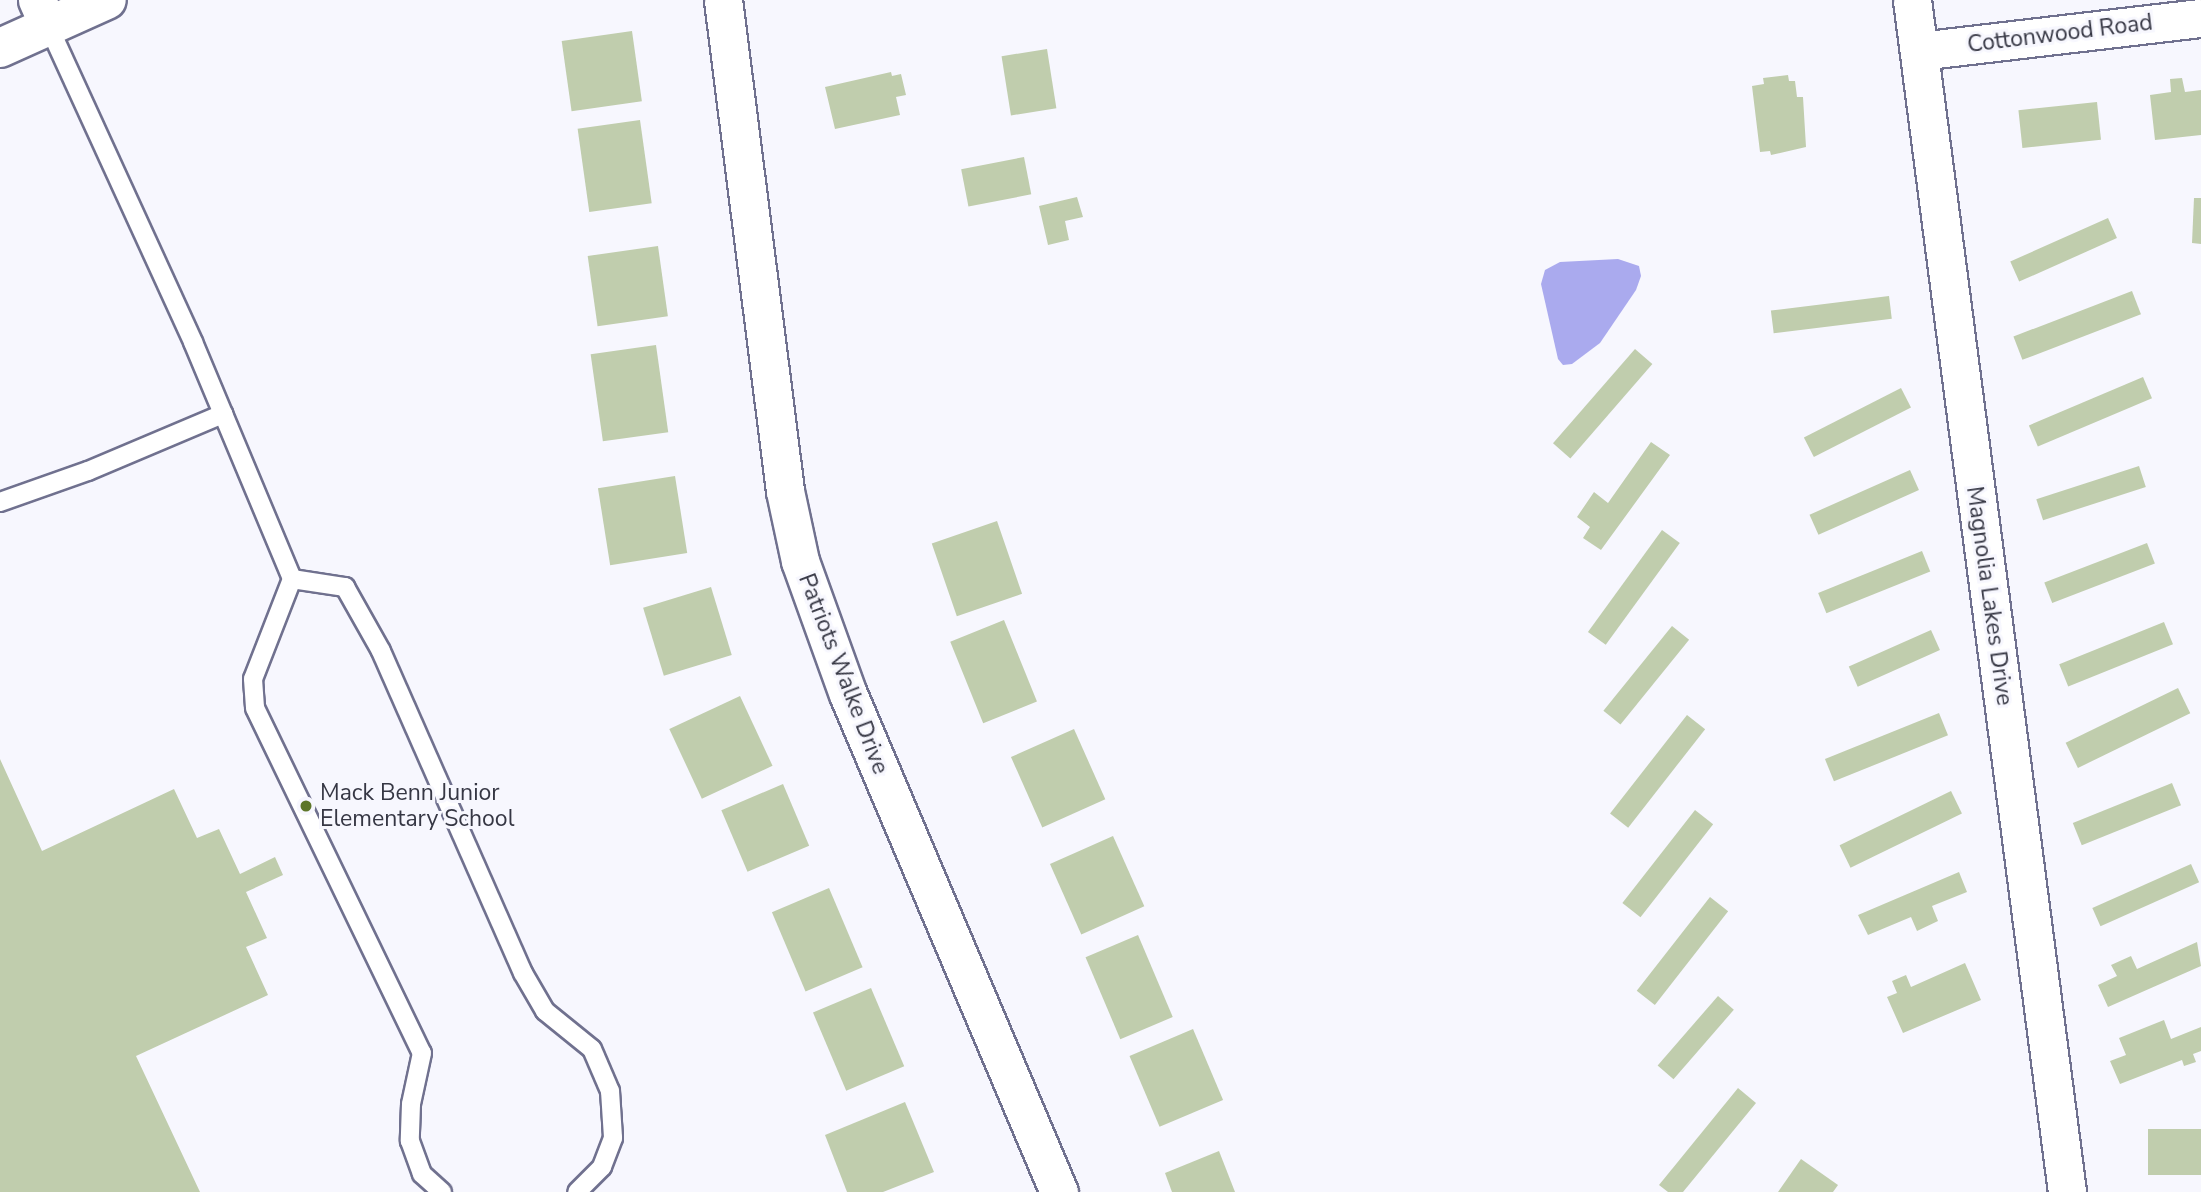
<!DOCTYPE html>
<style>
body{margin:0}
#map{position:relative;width:2201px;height:1192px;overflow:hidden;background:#f7f7fe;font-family:"Nunito Sans",sans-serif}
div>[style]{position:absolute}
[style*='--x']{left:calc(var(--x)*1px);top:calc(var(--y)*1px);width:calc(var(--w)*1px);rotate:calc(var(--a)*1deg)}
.water>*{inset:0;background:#aae}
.building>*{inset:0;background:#c0cdad;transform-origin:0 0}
.roads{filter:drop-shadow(2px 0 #70718f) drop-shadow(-2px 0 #70718f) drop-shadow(0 2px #70718f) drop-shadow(0 -2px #70718f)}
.service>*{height:18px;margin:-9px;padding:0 9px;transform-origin:9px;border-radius:9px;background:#fff}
.minor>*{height:37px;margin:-18.5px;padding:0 18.5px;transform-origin:18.5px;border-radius:18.5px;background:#fff}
.secondary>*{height:38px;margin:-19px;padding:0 19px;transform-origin:19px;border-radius:19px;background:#fff}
.dots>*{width:19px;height:19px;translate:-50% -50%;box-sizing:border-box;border:4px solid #f7f7fe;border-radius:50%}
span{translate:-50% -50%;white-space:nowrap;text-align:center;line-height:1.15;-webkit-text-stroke:6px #f7f7fe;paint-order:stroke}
.street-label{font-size:23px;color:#363744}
.poi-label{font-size:23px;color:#363744}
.left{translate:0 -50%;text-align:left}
</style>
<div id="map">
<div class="water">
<div style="clip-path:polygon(1618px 259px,1639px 266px,1641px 276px,1636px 290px,1600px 343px,1572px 364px,1563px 365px,1558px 359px,1541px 284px,1545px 270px,1560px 262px)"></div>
</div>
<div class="building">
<div style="left:632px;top:31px;width:71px;height:71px;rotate:82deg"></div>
<div style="left:1047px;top:49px;width:60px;height:46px;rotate:81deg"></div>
<div style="clip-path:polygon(891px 72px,892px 76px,901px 74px,906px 95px,896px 97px,900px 115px,835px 129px,825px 87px)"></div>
<div style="clip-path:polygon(1788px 75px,1789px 81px,1795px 81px,1797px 97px,1803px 97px,1806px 147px,1771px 155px,1770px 151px,1760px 152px,1752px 86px,1764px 84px,1763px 78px)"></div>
<div style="clip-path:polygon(2182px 78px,2185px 92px,2201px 90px,2201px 135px,2155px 140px,2150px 95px,2171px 92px,2170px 79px)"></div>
<div style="left:2097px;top:102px;width:38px;height:79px;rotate:84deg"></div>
<div style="left:640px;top:120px;width:84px;height:63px;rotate:82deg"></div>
<div style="left:1024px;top:157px;width:38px;height:64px;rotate:79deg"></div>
<div style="clip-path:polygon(1077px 197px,1083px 217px,1065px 221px,1069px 240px,1048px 245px,1039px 206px)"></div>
<div style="clip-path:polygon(2194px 198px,2201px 198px,2201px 244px,2192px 243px)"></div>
<div style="left:2108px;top:218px;width:22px;height:107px;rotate:66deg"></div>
<div style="left:658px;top:246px;width:71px;height:71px;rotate:82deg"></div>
<div style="left:2132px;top:291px;width:25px;height:127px;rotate:69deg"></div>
<div style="left:1889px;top:296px;width:23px;height:119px;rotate:83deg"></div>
<div style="left:656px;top:345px;width:88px;height:66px;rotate:82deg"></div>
<div style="left:1635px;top:349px;width:23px;height:125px;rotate:41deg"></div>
<div style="left:2143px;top:377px;width:23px;height:124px;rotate:67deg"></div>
<div style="left:1901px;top:388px;width:22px;height:109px;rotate:63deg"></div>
<div style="clip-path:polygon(1651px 442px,1670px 455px,1601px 550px,1583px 538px,1590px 527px,1577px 517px,1594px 492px,1608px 503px)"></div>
<div style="left:2139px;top:466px;width:22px;height:108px;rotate:72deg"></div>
<div style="left:1910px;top:470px;width:22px;height:110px;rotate:66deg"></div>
<div style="left:675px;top:476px;width:78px;height:78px;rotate:81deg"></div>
<div style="left:997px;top:521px;width:77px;height:69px;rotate:71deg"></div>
<div style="left:1662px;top:530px;width:22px;height:126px;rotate:36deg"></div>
<div style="left:2147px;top:543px;width:22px;height:110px;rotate:69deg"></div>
<div style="left:1922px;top:551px;width:22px;height:112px;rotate:68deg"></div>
<div style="left:711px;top:587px;width:71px;height:71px;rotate:73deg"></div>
<div style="left:1004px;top:620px;width:88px;height:58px;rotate:68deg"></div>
<div style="left:2164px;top:622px;width:24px;height:113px;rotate:68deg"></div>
<div style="left:1672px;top:626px;width:22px;height:109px;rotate:39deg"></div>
<div style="left:1931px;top:630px;width:22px;height:90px;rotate:66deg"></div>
<div style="left:2178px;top:688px;width:28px;height:125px;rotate:64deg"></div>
<div style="left:740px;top:696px;width:77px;height:78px;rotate:65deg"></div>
<div style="left:1939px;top:713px;width:24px;height:123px;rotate:68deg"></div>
<div style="left:1687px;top:715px;width:23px;height:125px;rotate:38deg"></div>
<div style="left:1074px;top:729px;width:77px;height:69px;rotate:66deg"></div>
<div style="clip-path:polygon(0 759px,42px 851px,174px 789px,197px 838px,219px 829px,240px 874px,275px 857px,283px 875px,246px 892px,267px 938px,246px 947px,268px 995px,136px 1056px,200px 1192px,0 1192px)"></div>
<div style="left:2172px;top:783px;width:24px;height:107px;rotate:68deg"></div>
<div style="left:783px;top:784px;width:67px;height:67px;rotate:67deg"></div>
<div style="left:1951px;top:791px;width:25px;height:124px;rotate:64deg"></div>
<div style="left:1695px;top:810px;width:23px;height:118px;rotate:38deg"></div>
<div style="left:1113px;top:836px;width:77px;height:69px;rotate:66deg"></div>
<div style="left:2191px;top:864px;width:20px;height:108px;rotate:66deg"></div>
<div style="clip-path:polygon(1959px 872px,1967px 892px,1932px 906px,1938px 921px,1917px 931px,1911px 917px,1868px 935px,1858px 915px)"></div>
<div style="left:829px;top:888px;width:86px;height:62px;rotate:67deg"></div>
<div style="left:1710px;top:897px;width:23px;height:119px;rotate:38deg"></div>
<div style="left:1138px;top:935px;width:89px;height:57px;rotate:67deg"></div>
<div style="clip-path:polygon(2197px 942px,2201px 966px,2108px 1007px,2098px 985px,2117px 976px,2111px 965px,2131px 956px,2137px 969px)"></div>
<div style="clip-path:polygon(1965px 963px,1981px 1000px,1903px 1033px,1887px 997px,1897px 993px,1892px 981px,1906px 975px,1911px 987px)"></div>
<div style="left:871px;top:988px;width:85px;height:63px;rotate:67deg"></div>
<div style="left:1718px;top:996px;width:21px;height:92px;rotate:41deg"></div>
<div style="clip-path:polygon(2164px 1020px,2171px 1039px,2201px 1027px,2201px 1051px,2193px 1054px,2196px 1062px,2184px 1066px,2182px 1060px,2120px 1084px,2110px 1061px,2126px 1055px,2119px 1038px)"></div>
<div style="left:1193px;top:1029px;width:77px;height:69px;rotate:67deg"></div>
<div style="clip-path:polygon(1738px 1088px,1756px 1103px,1683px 1192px,1668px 1192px,1659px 1185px)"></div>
<div style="clip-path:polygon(905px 1102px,934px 1172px,883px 1192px,847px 1192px,825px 1135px)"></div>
<div style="left:2201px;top:1129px;width:46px;height:53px;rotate:90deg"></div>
<div style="clip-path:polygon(1219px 1151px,1235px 1192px,1172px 1192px,1165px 1173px)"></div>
<div style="clip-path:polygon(1801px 1159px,1838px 1185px,1833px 1192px,1778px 1192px)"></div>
</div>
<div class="roads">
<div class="service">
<div style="--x:48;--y:25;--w:349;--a:65.4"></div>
<div style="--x:193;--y:342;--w:257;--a:67.3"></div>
<div style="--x:292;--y:579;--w:107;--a:111.3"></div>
<div style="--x:253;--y:679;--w:29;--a:86"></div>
<div style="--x:255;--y:708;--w:383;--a:64.2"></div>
<div style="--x:422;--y:1053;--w:52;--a:102.2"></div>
<div style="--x:411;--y:1104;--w:37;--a:92"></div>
<div style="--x:410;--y:1141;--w:35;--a:70"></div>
<div style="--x:422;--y:1174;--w:27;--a:42"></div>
<div style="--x:0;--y:502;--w:93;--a:-19.4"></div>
<div style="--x:88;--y:471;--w:147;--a:-22.9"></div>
<div style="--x:292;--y:579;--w:54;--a:8.6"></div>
<div style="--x:345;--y:587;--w:73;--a:60.6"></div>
<div style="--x:381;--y:651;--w:352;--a:66.2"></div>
<div style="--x:523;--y:973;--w:44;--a:59.9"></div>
<div style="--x:545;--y:1011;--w:60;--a:39"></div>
<div style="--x:592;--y:1049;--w:46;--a:66.8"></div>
<div style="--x:610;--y:1091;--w:47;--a:86.3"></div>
<div style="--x:613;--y:1138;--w:31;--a:111"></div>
<div style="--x:602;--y:1167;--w:35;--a:135"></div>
</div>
<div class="minor">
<div style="--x:37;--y:0;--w:27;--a:66"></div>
<div style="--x:723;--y:0;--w:495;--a:82.8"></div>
<div style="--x:785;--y:491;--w:72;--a:77.9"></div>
<div style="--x:800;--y:561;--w:141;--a:70.2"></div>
<div style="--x:848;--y:694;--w:541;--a:67.04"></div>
<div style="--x:1912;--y:0;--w:1202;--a:82.59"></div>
<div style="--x:1919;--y:51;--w:284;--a:-6.7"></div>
</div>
<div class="secondary">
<div style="--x:0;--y:48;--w:117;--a:-24.2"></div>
</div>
</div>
<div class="dots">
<div style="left:306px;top:806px;background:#5d7629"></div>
</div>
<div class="street-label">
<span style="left:2060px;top:34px;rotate:-7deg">Cottonwood Road</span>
<span style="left:1989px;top:596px;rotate:82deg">Magnolia Lakes Drive</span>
<span style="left:843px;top:674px;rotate:69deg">Patriots Walke Drive</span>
</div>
<div class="poi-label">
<span class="left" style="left:320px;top:806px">Mack Benn Junior<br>Elementary School</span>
</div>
</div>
